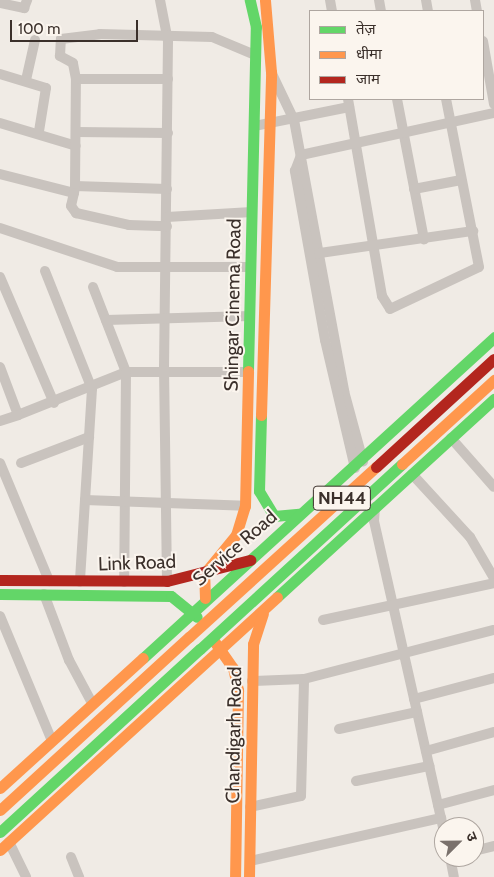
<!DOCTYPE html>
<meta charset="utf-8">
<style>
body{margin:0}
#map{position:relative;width:494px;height:877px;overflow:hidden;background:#f0ebe5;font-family:Cabin,"Noto Sans Devanagari",sans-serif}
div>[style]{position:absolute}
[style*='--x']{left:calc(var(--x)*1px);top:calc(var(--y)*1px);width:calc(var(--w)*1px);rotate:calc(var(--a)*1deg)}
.street>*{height:10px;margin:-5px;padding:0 5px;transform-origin:5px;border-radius:5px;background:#c9c3be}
.fast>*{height:11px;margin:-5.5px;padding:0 5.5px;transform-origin:5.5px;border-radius:5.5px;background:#63d668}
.slow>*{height:11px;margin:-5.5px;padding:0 5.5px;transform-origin:5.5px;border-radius:5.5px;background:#ff974d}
.jam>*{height:11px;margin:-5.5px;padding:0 5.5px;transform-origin:5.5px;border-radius:5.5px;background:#b3261e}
.fast-bridge>*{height:11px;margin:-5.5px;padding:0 5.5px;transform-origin:5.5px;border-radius:5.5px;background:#63d668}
.slow-bridge>*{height:11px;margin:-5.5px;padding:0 5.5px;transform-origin:5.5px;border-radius:5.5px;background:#ff974d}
.jam-bridge>*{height:11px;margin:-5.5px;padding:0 5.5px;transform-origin:5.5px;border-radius:5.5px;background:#b3261e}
span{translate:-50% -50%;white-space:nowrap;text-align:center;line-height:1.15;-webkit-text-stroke:4px #fbf5ee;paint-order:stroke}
.shield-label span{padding:1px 4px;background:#fbf5ee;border:1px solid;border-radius:4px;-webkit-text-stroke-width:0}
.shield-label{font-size:18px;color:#3b302b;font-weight:700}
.street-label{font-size:19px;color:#3b302b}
.legend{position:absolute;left:309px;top:10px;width:175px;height:90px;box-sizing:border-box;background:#fbf5ee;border:1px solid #aea6a0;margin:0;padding:6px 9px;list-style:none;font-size:15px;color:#3b302b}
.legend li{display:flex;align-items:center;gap:10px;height:25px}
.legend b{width:25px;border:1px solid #aea6a0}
.north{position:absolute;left:434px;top:817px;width:50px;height:50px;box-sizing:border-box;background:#fbf5ee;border:1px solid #aea6a0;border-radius:50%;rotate:67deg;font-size:14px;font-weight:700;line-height:20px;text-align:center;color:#3b302b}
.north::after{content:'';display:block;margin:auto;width:18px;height:22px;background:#7a716c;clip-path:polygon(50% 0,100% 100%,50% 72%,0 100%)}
.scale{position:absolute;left:10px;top:20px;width:128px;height:22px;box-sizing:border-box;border:2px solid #3b302b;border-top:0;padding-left:6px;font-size:15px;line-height:18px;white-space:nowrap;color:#3b302b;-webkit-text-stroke:4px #fbf5ee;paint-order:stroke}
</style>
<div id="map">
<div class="street">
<div style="--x:160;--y:0;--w:42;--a:79"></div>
<div style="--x:168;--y:41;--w:326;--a:90.7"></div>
<div style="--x:164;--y:367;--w:214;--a:89.2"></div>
<div style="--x:330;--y:0;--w:11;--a:80"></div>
<div style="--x:379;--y:0;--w:11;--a:80"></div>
<div style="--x:426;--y:0;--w:11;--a:80"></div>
<div style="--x:475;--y:0;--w:11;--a:80"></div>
<div style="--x:0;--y:3;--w:25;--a:12"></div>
<div style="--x:24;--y:8;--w:9;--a:-69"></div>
<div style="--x:483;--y:41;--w:64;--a:80.1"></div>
<div style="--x:0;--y:74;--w:48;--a:16.9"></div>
<div style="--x:46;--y:88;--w:44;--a:99.2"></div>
<div style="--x:273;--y:76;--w:49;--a:64.5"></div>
<div style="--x:294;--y:120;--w:276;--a:79.5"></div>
<div style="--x:344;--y:391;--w:73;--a:74.8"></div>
<div style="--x:76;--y:79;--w:92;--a:0"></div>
<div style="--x:26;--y:80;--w:41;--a:-77.3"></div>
<div style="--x:348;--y:99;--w:200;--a:80.2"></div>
<div style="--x:382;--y:296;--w:15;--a:58"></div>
<div style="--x:390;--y:309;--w:98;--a:-25.3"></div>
<div style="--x:479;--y:267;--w:171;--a:-101.1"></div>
<div style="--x:397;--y:99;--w:143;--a:79.1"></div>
<div style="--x:0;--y:123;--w:79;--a:16.8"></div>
<div style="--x:254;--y:126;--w:97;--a:-11.3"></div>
<div style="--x:77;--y:132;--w:91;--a:0.6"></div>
<div style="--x:0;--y:174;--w:76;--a:14.4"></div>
<div style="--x:74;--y:193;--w:6;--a:-81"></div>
<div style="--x:167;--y:189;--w:92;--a:-178.1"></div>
<div style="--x:75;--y:186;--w:107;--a:-89.5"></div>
<div style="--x:76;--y:79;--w:16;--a:-101"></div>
<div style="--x:73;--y:63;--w:15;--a:-152"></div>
<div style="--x:60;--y:56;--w:17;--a:-87"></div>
<div style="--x:61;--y:39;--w:39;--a:-7"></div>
<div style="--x:100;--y:34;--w:112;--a:1.5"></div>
<div style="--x:212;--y:37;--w:47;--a:22.7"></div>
<div style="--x:414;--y:189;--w:48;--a:-10.8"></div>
<div style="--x:74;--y:193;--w:13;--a:103"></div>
<div style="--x:71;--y:206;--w:9;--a:54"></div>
<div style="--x:76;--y:213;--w:54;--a:12.8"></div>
<div style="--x:129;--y:225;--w:38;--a:2"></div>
<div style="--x:167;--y:217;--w:85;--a:-3.4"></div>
<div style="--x:0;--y:228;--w:123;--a:18.4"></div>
<div style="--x:117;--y:267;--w:134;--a:0"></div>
<div style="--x:313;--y:254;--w:162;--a:-8.2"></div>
<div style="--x:45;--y:271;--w:127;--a:68.3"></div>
<div style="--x:92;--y:389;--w:193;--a:93.6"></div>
<div style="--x:0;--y:277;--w:137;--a:66.8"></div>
<div style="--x:93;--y:287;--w:91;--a:68.8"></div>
<div style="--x:126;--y:372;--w:123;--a:0"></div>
<div style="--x:106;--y:320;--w:144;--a:-1.6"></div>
<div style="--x:0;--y:367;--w:51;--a:69.4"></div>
<div style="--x:18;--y:415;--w:116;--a:-21.7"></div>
<div style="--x:126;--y:372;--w:210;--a:90.5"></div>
<div style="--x:0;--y:421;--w:19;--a:-18"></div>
<div style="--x:451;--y:438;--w:65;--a:48.7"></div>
<div style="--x:0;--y:463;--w:128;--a:67.4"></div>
<div style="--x:21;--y:463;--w:73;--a:-20.9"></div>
<div style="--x:355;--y:468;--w:131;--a:-103.2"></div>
<div style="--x:325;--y:340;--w:172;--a:-100.1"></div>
<div style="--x:295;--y:171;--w:17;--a:-69"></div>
<div style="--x:301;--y:155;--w:198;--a:-12.3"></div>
<div style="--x:412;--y:474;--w:86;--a:47.4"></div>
<div style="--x:470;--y:537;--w:48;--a:59.7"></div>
<div style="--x:85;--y:500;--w:160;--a:2.1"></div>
<div style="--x:375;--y:507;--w:14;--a:94"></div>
<div style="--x:374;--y:521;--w:318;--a:77.3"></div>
<div style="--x:44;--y:594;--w:71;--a:69.3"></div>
<div style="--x:69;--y:660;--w:49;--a:61.9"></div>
<div style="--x:0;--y:616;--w:135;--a:67.4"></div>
<div style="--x:323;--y:620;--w:175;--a:-12.2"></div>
<div style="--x:252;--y:681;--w:52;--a:-2.2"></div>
<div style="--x:414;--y:699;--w:83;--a:-14.7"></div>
<div style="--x:339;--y:729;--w:80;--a:-12.3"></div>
<div style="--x:426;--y:751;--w:71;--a:-15.6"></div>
<div style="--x:356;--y:781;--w:75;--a:-11.6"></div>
<div style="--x:438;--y:805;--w:58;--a:-15"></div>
<div style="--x:250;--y:807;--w:52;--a:-12.2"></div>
<div style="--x:301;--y:796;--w:117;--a:-88.5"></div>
<div style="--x:304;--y:679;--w:196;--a:-14.5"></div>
<div style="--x:9;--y:842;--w:39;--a:64"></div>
<div style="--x:474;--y:851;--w:21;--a:-14"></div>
<div style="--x:71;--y:857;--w:22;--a:68"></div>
<div style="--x:450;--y:857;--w:20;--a:79"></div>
<div style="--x:250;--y:861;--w:196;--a:-12.7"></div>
</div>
<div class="fast">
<div style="--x:248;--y:371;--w:344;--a:-88.7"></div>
<div style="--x:256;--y:27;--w:28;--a:-103"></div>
<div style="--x:261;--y:415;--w:76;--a:91.5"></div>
<div style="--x:259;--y:491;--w:29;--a:59"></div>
<div style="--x:274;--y:516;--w:25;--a:-5"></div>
<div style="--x:0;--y:594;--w:171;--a:0.7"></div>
<div style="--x:171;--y:596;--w:33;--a:39"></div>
<div style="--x:277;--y:597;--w:294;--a:-42.4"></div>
<div style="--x:143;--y:658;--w:476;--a:-42.4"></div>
<div style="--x:0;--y:832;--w:271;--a:-42.5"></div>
</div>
<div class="slow">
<div style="--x:261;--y:415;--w:343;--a:-88.3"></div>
<div style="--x:271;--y:72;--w:72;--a:-94.8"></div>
<div style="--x:205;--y:598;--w:24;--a:-92"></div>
<div style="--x:204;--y:574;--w:50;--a:-50.6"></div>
<div style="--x:236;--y:535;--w:30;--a:-73"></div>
<div style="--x:245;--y:506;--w:135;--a:-88.7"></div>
<div style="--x:214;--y:641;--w:33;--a:55"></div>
<div style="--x:233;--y:668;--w:23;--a:77"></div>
<div style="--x:238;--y:690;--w:187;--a:90.9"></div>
<div style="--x:0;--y:788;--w:193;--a:-42.3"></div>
<div style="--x:0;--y:810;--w:256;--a:-42.5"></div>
<div style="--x:0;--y:850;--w:375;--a:-42.4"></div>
<div style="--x:249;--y:877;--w:233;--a:-89"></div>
<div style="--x:253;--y:644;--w:32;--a:-72"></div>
</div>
<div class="jam">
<div style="--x:0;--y:580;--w:167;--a:0.3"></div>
<div style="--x:167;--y:581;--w:86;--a:-14.2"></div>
</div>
<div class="fast-bridge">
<div style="--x:200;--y:649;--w:274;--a:-42.5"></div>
</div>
<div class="slow-bridge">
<div style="--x:402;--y:464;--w:125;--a:-42.4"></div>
<div style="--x:189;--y:637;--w:253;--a:-42.3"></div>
</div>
<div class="jam-bridge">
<div style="--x:376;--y:467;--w:160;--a:-42.5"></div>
</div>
<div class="shield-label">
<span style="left:342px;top:498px">NH44</span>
</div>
<div class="street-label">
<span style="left:233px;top:305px;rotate:-89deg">Shingar Cinema Road</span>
<span style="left:235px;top:548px;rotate:-41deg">Service Road</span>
<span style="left:137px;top:563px;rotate:-2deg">Link Road</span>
<span style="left:234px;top:735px;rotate:-89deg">Chandigarh Road</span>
</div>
<ul class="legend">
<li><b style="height:6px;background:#63d668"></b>तेज़</li>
<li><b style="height:6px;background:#ff974d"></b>धीमा</li>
<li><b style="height:6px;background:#b3261e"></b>जाम</li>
</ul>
<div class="north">उ</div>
<div class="scale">100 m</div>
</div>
